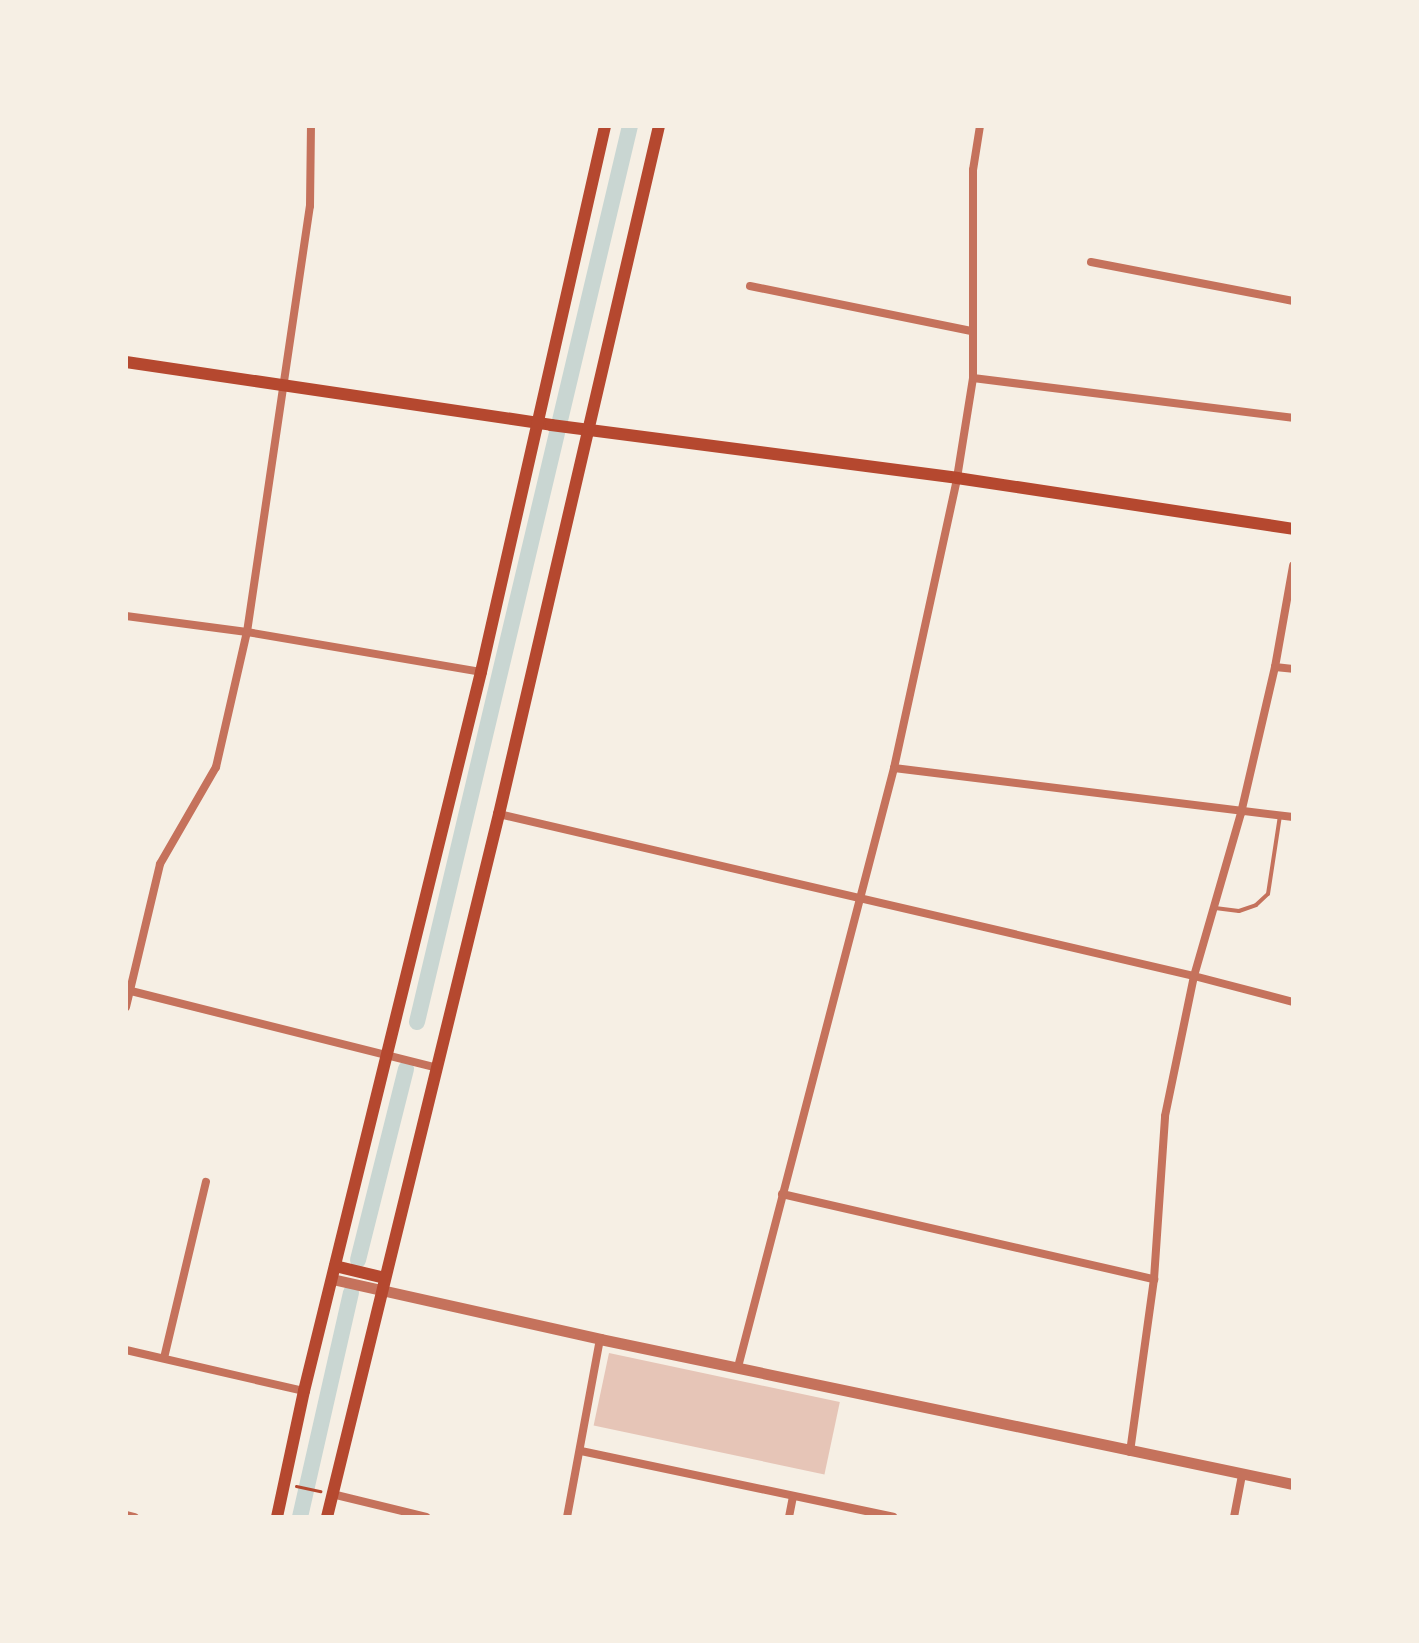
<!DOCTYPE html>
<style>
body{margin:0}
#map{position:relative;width:1419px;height:1643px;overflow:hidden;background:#f6efe4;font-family:Ubuntu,sans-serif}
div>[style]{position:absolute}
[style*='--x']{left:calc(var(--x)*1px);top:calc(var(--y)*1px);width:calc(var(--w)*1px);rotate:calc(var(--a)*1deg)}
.canal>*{height:16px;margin:-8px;padding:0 8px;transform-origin:8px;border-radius:8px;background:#c9d6d2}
.building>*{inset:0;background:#e6c5b7;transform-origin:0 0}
.path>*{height:3px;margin:-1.5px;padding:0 1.5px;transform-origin:1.5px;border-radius:1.5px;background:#b5482f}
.service>*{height:4px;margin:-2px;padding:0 2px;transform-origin:2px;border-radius:2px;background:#c5725c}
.minor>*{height:8px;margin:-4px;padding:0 4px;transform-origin:4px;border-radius:4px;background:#c5725c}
.tertiary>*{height:11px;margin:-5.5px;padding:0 5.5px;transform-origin:5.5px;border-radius:5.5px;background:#c5725c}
.secondary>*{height:12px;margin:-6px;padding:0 6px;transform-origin:6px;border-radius:6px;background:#b5482f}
span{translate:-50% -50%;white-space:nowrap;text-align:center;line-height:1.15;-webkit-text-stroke:7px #f6efe4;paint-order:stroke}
.frame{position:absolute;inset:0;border:128px solid #f6efe4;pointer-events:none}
</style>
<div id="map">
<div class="canal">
<div style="--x:417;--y:1022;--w:921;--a:-76.63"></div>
<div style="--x:358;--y:1260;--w:197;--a:-75.9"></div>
<div style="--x:300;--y:1517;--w:230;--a:-77.2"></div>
</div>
<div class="building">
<div style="left:609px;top:1353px;width:236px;height:74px;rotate:12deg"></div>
</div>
<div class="path">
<div style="--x:296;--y:1486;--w:25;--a:12"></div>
</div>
<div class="service">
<div style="--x:1215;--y:908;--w:24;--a:7"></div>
<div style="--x:1239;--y:911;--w:18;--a:-19"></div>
<div style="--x:1256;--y:905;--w:16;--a:-43"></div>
<div style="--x:1268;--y:894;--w:79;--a:-81.3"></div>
</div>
<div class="minor">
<div style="--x:1091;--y:262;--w:206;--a:10.9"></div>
<div style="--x:750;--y:286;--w:227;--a:11.5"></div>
<div style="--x:973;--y:378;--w:322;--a:7.1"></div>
<div style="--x:126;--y:616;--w:122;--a:7.5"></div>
<div style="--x:247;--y:632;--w:237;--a:9.7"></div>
<div style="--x:1275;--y:667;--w:18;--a:6"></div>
<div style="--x:894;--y:768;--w:402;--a:7"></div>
<div style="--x:499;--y:814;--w:714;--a:13.12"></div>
<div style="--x:1194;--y:976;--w:102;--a:14.7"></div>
<div style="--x:127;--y:990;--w:320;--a:14.1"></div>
<div style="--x:126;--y:1007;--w:147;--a:-76.6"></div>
<div style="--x:160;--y:864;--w:112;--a:-60"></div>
<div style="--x:216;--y:767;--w:139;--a:-77.1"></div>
<div style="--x:247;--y:632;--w:431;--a:-81.6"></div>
<div style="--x:310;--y:206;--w:80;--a:-89.3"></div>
<div style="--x:782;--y:1194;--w:382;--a:12.9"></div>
<div style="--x:126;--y:1350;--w:183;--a:13"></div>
<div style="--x:164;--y:1358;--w:181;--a:-76.6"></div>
<div style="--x:738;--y:1367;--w:619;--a:-75.4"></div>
<div style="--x:894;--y:768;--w:297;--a:-77.7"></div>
<div style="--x:957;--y:478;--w:101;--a:-80.9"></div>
<div style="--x:973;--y:378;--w:208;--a:-90"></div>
<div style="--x:973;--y:170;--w:45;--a:-81"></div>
<div style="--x:581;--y:1451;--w:319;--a:11.9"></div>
<div style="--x:1130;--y:1452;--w:175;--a:-82.1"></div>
<div style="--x:1154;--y:1279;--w:163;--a:-86.1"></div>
<div style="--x:1165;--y:1116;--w:143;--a:-78.3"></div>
<div style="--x:1194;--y:976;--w:170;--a:-73.9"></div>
<div style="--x:1241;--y:813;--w:150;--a:-76.9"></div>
<div style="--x:1275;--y:667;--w:103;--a:-79.9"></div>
<div style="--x:332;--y:1494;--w:97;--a:13.7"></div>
<div style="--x:126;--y:1515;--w:9;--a:13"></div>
<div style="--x:567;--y:1517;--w:181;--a:-79.5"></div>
<div style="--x:789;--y:1517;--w:21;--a:-79"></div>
<div style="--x:1234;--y:1517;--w:43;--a:-79.2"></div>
</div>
<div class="tertiary">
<div style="--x:332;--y:1279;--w:275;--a:12.6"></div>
<div style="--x:600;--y:1339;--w:708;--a:11.82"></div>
</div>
<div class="secondary">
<div style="--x:126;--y:362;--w:430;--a:8.4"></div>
<div style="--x:551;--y:425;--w:409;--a:7.4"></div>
<div style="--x:957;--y:478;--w:340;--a:8.6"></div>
<div style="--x:335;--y:1266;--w:51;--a:13.5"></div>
<div style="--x:277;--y:1517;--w:129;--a:-77.9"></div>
<div style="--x:304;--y:1391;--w:740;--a:-76.17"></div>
<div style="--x:481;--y:672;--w:560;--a:-77.2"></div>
<div style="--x:327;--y:1517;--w:724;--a:-76.25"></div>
<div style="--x:499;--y:814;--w:706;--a:-76.91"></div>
</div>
<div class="frame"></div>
</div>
